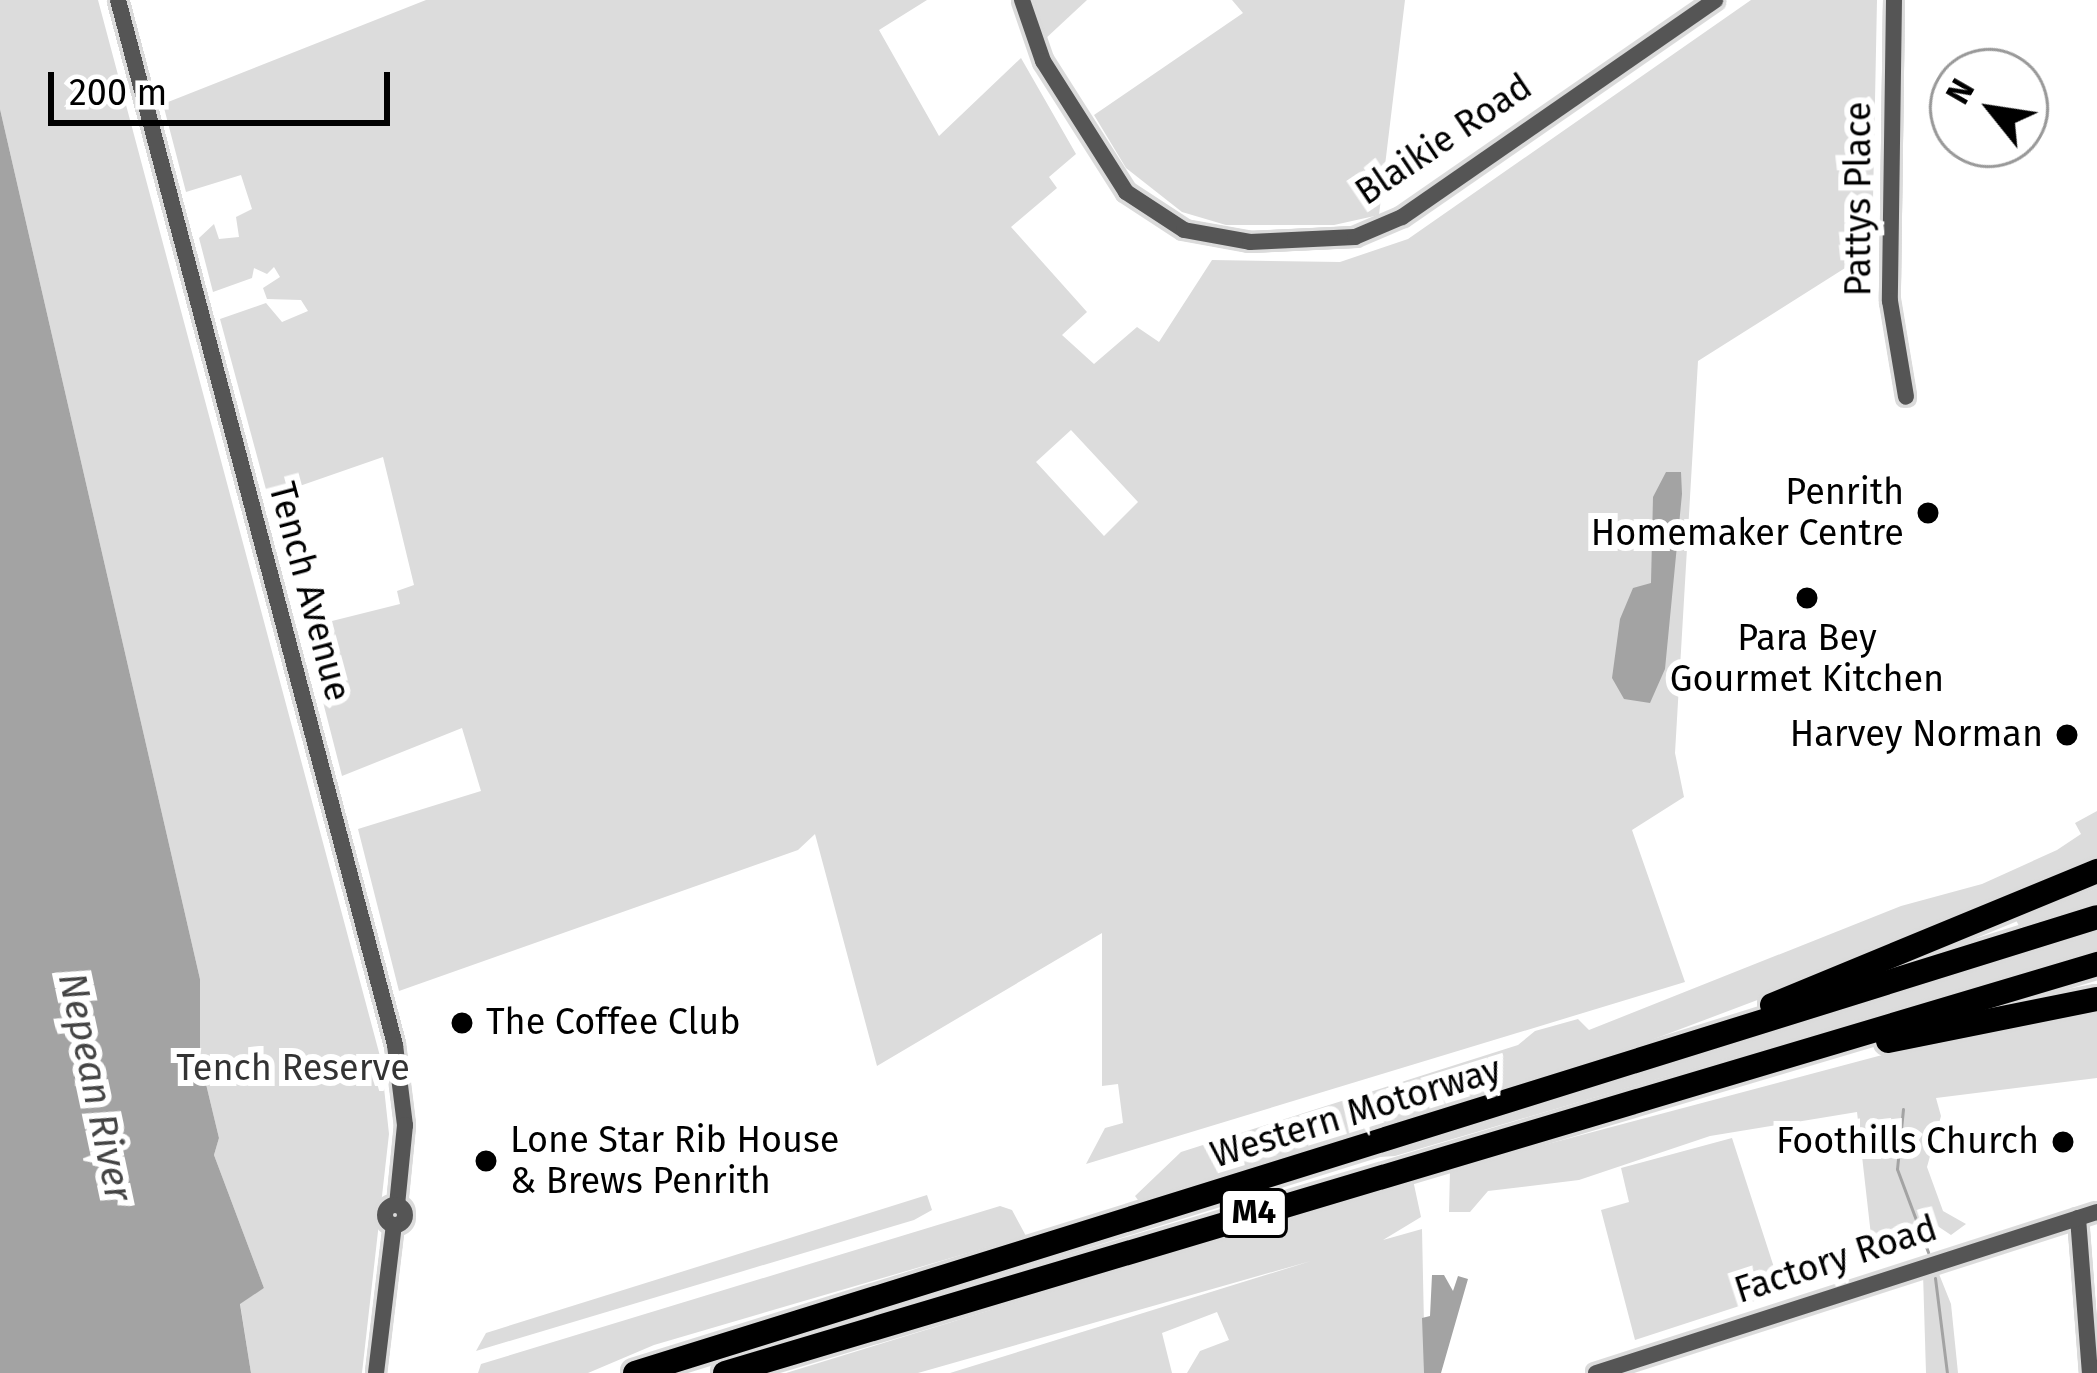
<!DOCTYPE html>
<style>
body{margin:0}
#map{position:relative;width:2097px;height:1373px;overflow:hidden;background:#fff;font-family:"Fira Sans",sans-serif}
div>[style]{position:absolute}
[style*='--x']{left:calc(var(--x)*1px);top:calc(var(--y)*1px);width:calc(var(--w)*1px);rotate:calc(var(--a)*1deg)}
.green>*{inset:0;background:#dcdcdc}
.water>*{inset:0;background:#a3a3a3}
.stream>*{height:3px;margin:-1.5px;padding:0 1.5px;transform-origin:1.5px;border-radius:1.5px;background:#a3a3a3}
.roads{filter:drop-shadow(3px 0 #dbdbdb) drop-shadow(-3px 0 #dbdbdb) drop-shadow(0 3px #dbdbdb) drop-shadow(0 -3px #dbdbdb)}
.minor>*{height:16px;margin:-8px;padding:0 8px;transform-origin:8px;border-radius:8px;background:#555}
.minor>.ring{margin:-8px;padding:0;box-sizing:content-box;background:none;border:16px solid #555;border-radius:50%}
.highway>*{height:24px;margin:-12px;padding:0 12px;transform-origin:12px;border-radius:12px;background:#000}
.dots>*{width:33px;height:33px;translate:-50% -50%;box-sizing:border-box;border:6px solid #fff;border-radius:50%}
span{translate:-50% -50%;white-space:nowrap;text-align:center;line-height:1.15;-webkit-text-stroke:12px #fff;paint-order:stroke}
.shield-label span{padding:3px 9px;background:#fff;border:3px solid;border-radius:9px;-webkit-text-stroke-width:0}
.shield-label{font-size:33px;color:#000;font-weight:700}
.street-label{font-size:36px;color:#000}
.poi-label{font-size:36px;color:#000}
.right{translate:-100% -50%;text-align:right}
.left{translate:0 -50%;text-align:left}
.park-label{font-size:36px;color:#333}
.water-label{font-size:39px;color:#444;font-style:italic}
.north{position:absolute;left:1929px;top:48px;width:120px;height:120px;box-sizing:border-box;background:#fff;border:3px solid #999;border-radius:50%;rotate:300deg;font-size:33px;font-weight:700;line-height:48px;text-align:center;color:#000}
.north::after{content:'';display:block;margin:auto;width:42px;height:54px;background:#000;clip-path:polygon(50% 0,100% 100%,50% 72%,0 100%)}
.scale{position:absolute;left:48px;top:72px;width:342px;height:54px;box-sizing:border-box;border:6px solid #000;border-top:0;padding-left:15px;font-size:36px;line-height:42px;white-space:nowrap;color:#000;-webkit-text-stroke:9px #fff;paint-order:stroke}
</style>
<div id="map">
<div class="green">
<div style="clip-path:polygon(0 0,98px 0,381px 1060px,389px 1134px,362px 1373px,251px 1373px,240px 1303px,264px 1288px,214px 1155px,219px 1138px,200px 1059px,200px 979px,0 109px)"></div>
<div style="clip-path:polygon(evenodd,426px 0,927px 0,879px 30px,939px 136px,1021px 58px,1076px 154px,1049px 177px,1057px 188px,1011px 227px,1087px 312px,1062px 335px,1094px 364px,1137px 327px,1159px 342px,1212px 260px,1340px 262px,1408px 239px,1751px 0,1877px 0,1872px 251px,1698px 361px,1675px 753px,1684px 797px,1632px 830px,1685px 982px,1086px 1164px,1105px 1128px,1123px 1123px,1118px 1084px,1102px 1086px,1102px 933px,877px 1066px,815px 834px,798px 850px,399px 991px,358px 829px,481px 791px,462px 728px,342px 776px,304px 628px,400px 604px,397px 591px,414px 585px,383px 457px,268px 497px,220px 319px,266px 303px,282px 322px,308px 311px,301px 300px,267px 299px,263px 288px,280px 277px,274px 267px,267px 274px,254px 268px,252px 278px,213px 292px,199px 238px,214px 224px,219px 239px,239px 237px,236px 217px,252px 209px,241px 175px,186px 192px,163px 104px,426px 0,1071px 430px,1138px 502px,1104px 536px,1036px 462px,1071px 430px)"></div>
<div style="clip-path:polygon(1034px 0,1087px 0,1044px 40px)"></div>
<div style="clip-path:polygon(1232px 0,1405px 0,1379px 215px,1334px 225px,1226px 225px,1182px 212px,1126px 168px,1094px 115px,1243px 13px)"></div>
<div style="clip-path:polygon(2097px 811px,2097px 860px,1821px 976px,1580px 1067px,1141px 1204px,1135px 1196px,1181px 1152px,1518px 1045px,1535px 1031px,1578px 1019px,1589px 1030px,1901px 906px,1982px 884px,2057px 850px,2081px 834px,2075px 823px)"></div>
<div style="clip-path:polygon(2097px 888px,2097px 903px,2020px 928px,2016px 920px)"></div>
<div style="clip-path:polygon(2097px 928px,2097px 950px,1395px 1156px,1365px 1158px)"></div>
<div style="clip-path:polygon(2097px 1013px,2097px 1078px,1936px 1098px,1941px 1116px,1927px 1167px,1943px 1211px,1966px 1224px,1951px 1235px,1933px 1223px,1930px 1234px,1902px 1240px,1874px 1262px,1857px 1112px,1710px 1136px,1579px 1180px,1488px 1191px,1470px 1212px,1449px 1212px,1450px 1170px,1931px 1042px)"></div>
<div style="clip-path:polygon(1732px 1138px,1782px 1292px,1635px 1340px,1601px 1210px,1629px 1202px,1621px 1168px)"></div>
<div style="clip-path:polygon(1413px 1180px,1421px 1217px,1383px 1240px,1422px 1229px,1425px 1373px,1187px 1373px,1200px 1351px,1229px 1340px,1217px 1312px,1162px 1333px,1172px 1373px,950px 1373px,1311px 1261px,918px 1373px,786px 1373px)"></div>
<div style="clip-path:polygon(927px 1195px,932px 1210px,914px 1220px,476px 1351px,486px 1333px)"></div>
<div style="clip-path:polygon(1000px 1206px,1012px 1210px,1026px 1236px,654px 1345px,588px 1373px,478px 1373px,481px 1364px)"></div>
<div style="clip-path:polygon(1923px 1273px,1939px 1274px,1951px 1304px,1958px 1373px,1926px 1373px)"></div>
</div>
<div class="water">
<div style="clip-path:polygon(0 109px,200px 979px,200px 1059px,219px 1138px,214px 1155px,264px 1288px,240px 1304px,251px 1373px,0 1373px)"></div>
<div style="clip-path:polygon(1666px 472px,1681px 472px,1682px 494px,1665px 669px,1650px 703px,1624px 699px,1612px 678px,1620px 619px,1633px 588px,1651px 583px,1653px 497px)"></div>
<div style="clip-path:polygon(1432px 1275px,1444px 1275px,1453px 1291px,1458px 1276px,1468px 1279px,1441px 1373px,1424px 1373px,1422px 1318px,1430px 1316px)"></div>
</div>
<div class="stream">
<div style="--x:1903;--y:1109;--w:60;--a:95.7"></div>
<div style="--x:1897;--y:1169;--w:89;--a:69.5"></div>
<div style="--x:1935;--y:1278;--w:96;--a:82.8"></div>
</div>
<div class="roads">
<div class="minor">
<div style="--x:118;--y:0;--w:1081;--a:75.15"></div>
<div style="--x:395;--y:1045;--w:81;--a:82.9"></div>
<div style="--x:405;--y:1125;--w:80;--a:95.7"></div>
<div style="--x:1022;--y:0;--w:65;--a:71"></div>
<div style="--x:1043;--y:61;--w:155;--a:57.6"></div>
<div style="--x:1126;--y:192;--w:69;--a:33.2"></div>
<div style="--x:1184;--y:230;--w:67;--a:10.3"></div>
<div style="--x:1250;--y:242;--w:105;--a:-2.7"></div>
<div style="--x:1355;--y:237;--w:51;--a:-23.1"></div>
<div style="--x:1402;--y:217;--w:381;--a:-34.7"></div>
<div style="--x:1894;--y:0;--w:301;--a:90.8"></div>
<div style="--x:1890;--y:301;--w:97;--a:80.5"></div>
<div class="ring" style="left:385px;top:1205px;width:4px;height:4px"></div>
<div style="--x:2078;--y:1218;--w:155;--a:85.6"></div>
<div style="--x:376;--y:1373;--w:149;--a:-83.1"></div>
<div style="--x:1596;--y:1373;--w:526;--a:-17.82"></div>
</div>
<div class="highway">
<div style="--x:1772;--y:1005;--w:352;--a:-22.4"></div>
<div style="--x:1888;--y:1041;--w:213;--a:-11.4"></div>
<div style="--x:635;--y:1373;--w:1531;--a:-17.32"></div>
<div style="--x:725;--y:1373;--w:1432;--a:-16.6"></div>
</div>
</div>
<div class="dots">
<div style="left:1928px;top:513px;background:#000"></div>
<div style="left:1807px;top:598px;background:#000"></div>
<div style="left:2067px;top:735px;background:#000"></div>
<div style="left:462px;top:1023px;background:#000"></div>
<div style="left:2063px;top:1142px;background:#000"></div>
<div style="left:486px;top:1161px;background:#000"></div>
</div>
<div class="shield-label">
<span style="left:1254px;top:1213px">M4</span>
</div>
<div class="street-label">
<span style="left:1444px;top:140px;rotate:-34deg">Blaikie Road</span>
<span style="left:1859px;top:199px;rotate:-90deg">Pattys Place</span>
<span style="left:309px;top:592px;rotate:75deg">Tench Avenue</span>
<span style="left:1356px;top:1113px;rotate:-17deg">Western Motorway</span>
<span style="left:1836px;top:1260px;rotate:-18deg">Factory Road</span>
</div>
<div class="poi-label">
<span class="right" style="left:1904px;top:513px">Penrith<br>Homemaker Centre</span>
<span style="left:1807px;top:659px">Para Bey<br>Gourmet Kitchen</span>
<span class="right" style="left:2043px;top:735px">Harvey Norman</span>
<span class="left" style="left:486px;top:1023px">The Coffee Club</span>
<span class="left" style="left:510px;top:1161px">Lone Star Rib House<br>&amp; Brews Penrith</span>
<span class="right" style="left:2039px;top:1142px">Foothills Church</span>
</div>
<div class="park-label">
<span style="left:293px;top:1069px">Tench Reserve</span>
</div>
<div class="water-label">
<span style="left:95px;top:1087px;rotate:78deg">Nepean River</span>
</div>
<div class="north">N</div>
<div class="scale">200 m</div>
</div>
